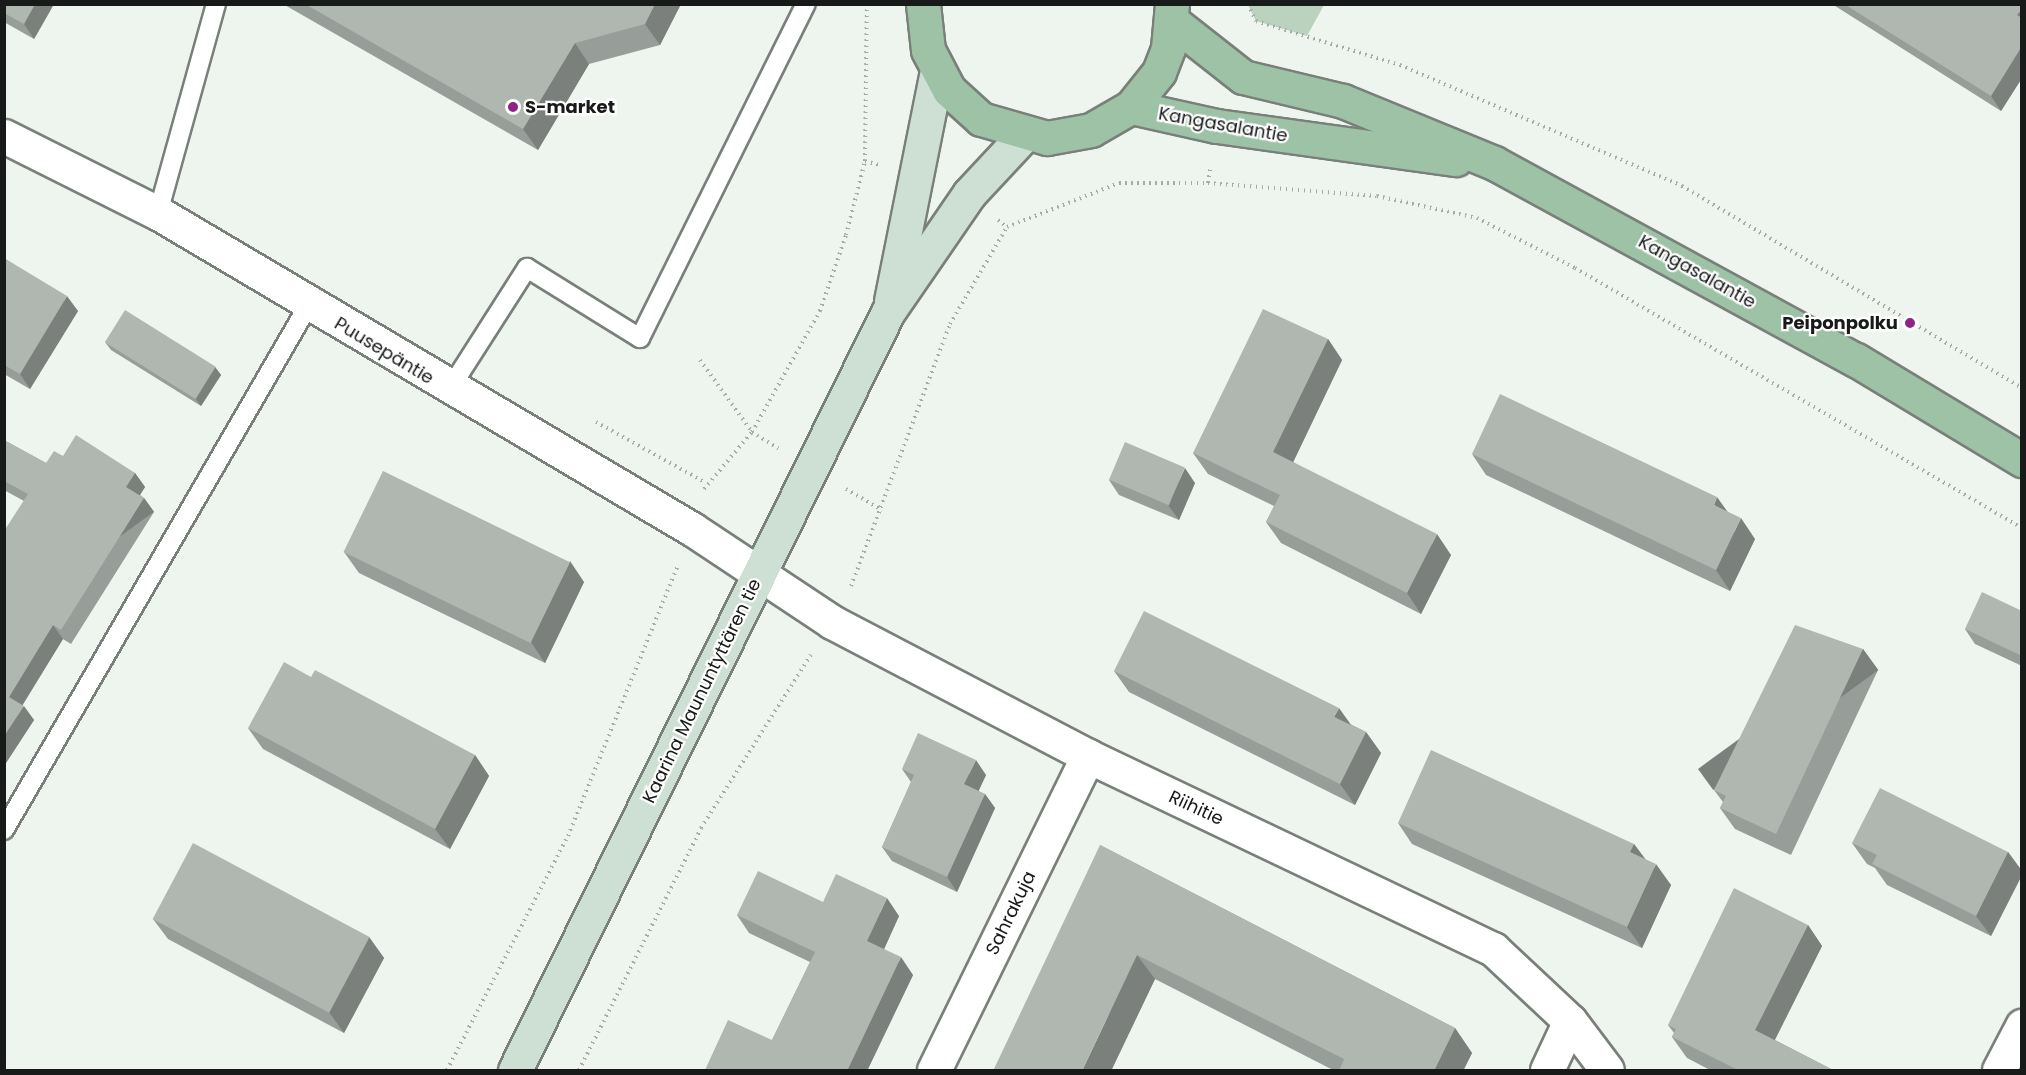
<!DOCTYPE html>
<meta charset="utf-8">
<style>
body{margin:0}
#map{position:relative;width:2026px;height:1075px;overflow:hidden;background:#edf5ee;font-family:Poppins,sans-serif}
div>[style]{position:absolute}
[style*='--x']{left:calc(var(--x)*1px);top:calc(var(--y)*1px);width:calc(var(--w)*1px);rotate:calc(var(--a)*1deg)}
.green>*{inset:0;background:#bbd2bf}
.path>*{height:4px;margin-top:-2px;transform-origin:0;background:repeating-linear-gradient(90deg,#a5aca6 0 1.5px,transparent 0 6px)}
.roads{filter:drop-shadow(2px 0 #79807a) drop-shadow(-2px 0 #79807a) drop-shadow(0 2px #79807a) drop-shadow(0 -2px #79807a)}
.service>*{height:18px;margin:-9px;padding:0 9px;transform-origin:9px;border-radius:9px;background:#fff}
.minor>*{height:33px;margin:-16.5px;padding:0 16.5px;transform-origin:16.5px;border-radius:16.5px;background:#fff}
.secondary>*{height:33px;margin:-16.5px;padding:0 16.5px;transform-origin:16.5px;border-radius:16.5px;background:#cee0d3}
.primary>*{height:33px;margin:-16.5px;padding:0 16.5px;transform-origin:16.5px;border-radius:16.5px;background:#9dc2a6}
.wall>*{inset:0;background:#979d98}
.shaded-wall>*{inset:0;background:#7b807c;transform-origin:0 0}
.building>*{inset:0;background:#b0b7b1;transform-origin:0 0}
.dots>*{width:16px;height:16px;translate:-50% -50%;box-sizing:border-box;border:3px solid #fff;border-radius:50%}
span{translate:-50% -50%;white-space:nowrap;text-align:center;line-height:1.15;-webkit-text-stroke:4.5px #fff;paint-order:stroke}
.poi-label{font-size:18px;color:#171a18;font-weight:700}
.left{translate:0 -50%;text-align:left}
.right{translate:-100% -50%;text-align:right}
.street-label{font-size:18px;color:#171a18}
.frame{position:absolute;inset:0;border:6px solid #171a18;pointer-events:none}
</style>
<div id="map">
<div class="green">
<div style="clip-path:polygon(1248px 5px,1324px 5px,1307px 36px,1256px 21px)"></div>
</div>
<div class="path">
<div style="--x:1248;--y:4;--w:19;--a:65"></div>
<div style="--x:1256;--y:21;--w:151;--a:17"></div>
<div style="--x:1400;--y:65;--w:307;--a:23.2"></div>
<div style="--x:1682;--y:186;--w:395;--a:30.7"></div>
<div style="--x:865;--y:161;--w:15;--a:16"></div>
<div style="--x:1208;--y:183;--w:169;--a:4.4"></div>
<div style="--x:1377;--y:196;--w:102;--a:12.4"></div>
<div style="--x:1477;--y:218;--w:110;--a:27"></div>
<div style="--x:1575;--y:268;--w:517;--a:30.18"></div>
<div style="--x:998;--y:220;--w:11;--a:38"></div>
<div style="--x:1007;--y:227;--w:120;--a:-21.4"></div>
<div style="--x:1119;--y:183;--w:89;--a:0"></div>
<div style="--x:1208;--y:183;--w:18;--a:-81"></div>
<div style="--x:700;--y:360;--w:89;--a:54.2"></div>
<div style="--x:752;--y:432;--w:31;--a:32"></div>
<div style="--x:596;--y:422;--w:126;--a:29"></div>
<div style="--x:704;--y:489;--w:75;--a:-49.9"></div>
<div style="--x:752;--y:432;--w:139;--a:-60.7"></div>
<div style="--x:820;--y:311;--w:80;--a:-71.1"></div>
<div style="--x:846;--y:235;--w:76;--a:-75.6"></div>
<div style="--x:865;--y:161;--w:157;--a:-89.3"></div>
<div style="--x:846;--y:489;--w:42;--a:30.3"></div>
<div style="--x:851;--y:586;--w:280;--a:-69.3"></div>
<div style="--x:950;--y:324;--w:113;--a:-59.6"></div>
<div style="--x:447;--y:1070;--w:263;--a:-62.7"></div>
<div style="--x:568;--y:836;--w:290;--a:-67.9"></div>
<div style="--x:579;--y:1070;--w:271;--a:-63.2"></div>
<div style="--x:701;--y:828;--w:205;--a:-57.6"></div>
</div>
<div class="roads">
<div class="service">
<div style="--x:158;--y:213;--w:217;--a:-74.5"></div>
<div style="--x:449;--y:390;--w:145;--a:-57.4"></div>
<div style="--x:527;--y:268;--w:133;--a:31.8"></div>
<div style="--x:640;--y:338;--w:373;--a:-63.6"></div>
<div style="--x:4;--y:830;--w:606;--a:-59.88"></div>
</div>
<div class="minor">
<div style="--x:4;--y:136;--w:172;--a:26.6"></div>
<div style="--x:158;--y:213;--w:620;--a:30.62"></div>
<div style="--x:692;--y:529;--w:168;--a:33.6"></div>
<div style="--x:832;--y:622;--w:289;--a:27.6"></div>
<div style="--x:1088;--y:756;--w:449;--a:25.5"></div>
<div style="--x:1493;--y:949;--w:105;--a:43.1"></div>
<div style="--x:1570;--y:1021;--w:61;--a:52.9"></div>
<div style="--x:934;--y:1070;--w:350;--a:-63.9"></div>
<div style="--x:1547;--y:1070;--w:54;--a:-64.9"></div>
<div style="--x:1999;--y:1070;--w:50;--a:-62.4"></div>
</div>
<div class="secondary">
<div style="--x:891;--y:301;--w:236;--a:-78.7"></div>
<div style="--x:515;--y:1070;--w:845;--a:-63.8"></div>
<div style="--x:888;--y:312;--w:143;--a:-55.5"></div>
<div style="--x:969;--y:194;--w:81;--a:-47"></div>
</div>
<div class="primary">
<div style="--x:923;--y:4;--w:46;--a:83.8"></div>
<div style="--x:928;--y:50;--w:45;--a:62.3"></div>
<div style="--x:949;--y:90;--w:43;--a:42.2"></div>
<div style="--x:981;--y:119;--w:69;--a:16.1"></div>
<div style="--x:1047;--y:138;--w:45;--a:-10.3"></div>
<div style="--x:1091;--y:130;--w:46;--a:-29.9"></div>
<div style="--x:1131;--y:107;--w:45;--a:-51.3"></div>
<div style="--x:1159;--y:72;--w:26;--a:-69"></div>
<div style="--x:1168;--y:48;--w:44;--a:-84.8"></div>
<div style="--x:1173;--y:22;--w:89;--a:38.2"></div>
<div style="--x:1243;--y:77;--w:103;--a:13.5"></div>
<div style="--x:1343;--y:101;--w:163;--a:22.3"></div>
<div style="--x:1494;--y:163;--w:412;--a:28.6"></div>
<div style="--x:1856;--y:360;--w:194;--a:31.1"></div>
<div style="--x:1131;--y:107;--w:88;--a:12.5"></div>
<div style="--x:1217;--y:126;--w:241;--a:7.9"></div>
</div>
</div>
<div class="wall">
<div style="clip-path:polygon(4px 4px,54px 4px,34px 39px,4px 22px)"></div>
<div style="clip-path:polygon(283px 4px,681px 4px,660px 45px,589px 64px,538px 150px)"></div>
<div style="clip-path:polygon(1832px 4px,2022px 4px,2022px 78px,2001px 111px)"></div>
<div style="clip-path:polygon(4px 258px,78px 311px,30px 389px,4px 374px)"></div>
<div style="clip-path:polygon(1328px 339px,1342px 360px,1293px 462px,1451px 555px,1421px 614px,1281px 543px,1266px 522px,1274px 506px,1208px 474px,1193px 453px)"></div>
<div style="clip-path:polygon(105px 342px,215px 367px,221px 375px,201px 406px,111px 350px)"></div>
<div style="clip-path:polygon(4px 440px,46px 463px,63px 456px,135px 473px,145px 487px,140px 495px,144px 498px,154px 512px,71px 644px,63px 639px,22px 705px,34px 720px,4px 766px,24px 501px,4px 490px)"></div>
<div style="clip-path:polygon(1472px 454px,1755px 539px,1730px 591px,1486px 475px)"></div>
<div style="clip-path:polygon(1109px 480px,1195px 483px,1179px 520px,1119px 495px)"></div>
<div style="clip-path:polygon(344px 552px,584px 582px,545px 663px,359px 573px)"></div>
<div style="clip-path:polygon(2022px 611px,2022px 666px,1975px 644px,1965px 629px)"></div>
<div style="clip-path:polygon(1863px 649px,1878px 670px,1791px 855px,1735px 829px,1720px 808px,1723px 802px,1714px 790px)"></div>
<div style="clip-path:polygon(1114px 671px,1350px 724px,1366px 732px,1381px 753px,1355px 805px,1129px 692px)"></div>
<div style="clip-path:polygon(248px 728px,475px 755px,489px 776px,450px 849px,263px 749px)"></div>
<div style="clip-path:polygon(902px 769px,986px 775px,978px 791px,985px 794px,995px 808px,957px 892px,892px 861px,882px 847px,911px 782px)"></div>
<div style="clip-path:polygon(1398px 823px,1634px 844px,1645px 859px,1671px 885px,1642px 948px,1412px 844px)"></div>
<div style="clip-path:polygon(1852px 843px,2008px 852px,2022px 871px,2022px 875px,1991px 936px,1887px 885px,1875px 868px,1867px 864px)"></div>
<div style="clip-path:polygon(1100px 845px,1455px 1028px,1472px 1053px,1463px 1071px,1335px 1071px,1155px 979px,1111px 1071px)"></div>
<div style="clip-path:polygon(823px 902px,899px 916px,884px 949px,913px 975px,867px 1071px,705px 1071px,772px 1040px,810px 962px,749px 933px,737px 915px)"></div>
<div style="clip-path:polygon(153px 919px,369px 937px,384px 958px,344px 1033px,168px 939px)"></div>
<div style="clip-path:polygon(1808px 925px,1822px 946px,1775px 1040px,1835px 1071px,1712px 1071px,1687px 1058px,1672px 1037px,1674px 1033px,1668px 1025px)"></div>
</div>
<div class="shaded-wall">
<div style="clip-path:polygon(35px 4px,54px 4px,34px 39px,24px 24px)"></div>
<div style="clip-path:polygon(655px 4px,681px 4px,660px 45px,645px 24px)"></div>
<div style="clip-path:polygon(2022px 9px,2022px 21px,2017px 15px)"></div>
<div style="clip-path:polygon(575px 43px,589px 64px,538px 150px,523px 129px)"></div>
<div style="clip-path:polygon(2022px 46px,2022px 78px,2001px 111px,1991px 96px)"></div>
<div style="clip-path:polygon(67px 296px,78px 311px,30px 389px,20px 374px)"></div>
<div style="clip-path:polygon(1328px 339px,1342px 360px,1288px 473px,1273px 452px)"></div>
<div style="clip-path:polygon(215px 367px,221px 375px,201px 406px,195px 398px)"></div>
<div style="clip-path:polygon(1185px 468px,1195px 483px,1179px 520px,1168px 505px)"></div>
<div style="clip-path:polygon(135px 473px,145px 487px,136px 501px,126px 487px)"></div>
<div style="clip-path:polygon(1717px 497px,1732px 518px,1714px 505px)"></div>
<div style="left:144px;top:498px;width:17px;height:156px;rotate:54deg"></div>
<div style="clip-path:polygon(1741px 518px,1755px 539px,1730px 591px,1716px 570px)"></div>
<div style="clip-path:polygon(1437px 534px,1451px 555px,1421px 614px,1407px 593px)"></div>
<div style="clip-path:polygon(570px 561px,584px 582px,545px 663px,531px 642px)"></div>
<div style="clip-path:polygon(53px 625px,63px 639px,19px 711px,9px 697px)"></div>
<div style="left:1863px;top:649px;width:26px;height:204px;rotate:54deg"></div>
<div style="clip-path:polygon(24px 706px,34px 720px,4px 766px,4px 736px)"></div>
<div style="clip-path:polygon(1339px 708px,1354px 729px,1334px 717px)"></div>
<div style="clip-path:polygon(1366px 732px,1381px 753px,1355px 805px,1340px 784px)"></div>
<div style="clip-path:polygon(475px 755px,489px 776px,450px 849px,435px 829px)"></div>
<div style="clip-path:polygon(976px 760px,986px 775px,975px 799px,964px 784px)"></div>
<div style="clip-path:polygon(985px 794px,995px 808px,957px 892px,947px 877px)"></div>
<div style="clip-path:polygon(1634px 844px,1649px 864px,1630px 852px)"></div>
<div style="clip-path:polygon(2008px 852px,2022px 871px,2022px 875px,1991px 936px,1976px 916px)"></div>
<div style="clip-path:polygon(1656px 864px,1671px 885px,1642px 948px,1627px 927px)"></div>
<div style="clip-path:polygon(887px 898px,899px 916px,880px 958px,867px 941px)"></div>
<div style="clip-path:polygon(1808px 925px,1822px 946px,1769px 1051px,1755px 1030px)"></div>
<div style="clip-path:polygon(369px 937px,384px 958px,344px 1033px,329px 1012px)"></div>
<div style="clip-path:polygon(1137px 955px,1155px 979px,1111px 1071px,1082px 1071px)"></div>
<div style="clip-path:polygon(901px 957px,913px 975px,867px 1071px,847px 1071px)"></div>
<div style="clip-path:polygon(1455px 1028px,1472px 1053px,1463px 1071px,1434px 1071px)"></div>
</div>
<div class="building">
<div style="clip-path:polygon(4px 4px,35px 4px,24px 24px,4px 13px)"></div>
<div style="clip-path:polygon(305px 4px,655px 4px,645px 24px,575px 43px,523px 129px)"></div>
<div style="clip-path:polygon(1844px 4px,2022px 4px,2022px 9px,2017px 15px,2022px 18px,2022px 46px,1991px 96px)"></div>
<div style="clip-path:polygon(4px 258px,67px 296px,20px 374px,4px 365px)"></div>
<div style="clip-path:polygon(1263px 309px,1328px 339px,1273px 452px,1437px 534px,1407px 593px,1266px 522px,1280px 495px,1193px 453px)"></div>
<div style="left:125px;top:310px;width:107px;height:38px;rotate:32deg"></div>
<div style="clip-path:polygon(1500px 394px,1717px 497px,1714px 505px,1741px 518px,1716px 570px,1472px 454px)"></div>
<div style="clip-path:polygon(76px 435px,135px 473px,126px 487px,144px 498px,61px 630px,53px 625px,9px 697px,24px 706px,4px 736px,4px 531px,28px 494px,4px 481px,4px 440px,46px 463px,54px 451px,63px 456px)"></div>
<div style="left:1125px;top:442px;width:65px;height:41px;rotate:23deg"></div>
<div style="left:383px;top:471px;width:208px;height:90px;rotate:26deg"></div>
<div style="clip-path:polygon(1982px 592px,2022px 611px,2022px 656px,1965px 629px)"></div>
<div style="clip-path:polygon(1144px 611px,1339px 708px,1334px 717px,1366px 732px,1340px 784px,1114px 671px)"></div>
<div style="clip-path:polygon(1795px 625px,1863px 649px,1776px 834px,1720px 808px,1726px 796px,1714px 790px)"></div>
<div style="clip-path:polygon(284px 662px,311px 677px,315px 670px,475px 755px,435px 829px,248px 728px)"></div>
<div style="clip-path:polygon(918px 733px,976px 760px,964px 784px,985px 794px,947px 877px,882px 847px,914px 775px,902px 769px)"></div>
<div style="clip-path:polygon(1431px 750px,1634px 844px,1630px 852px,1656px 864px,1627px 927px,1398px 823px)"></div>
<div style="clip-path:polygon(1880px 788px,2008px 852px,1976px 916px,1872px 864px,1877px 855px,1852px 843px)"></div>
<div style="left:193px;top:843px;width:200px;height:86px;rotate:28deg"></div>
<div style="clip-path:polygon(1100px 845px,1455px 1028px,1434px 1071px,1339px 1071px,1344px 1059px,1137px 955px,1082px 1071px,993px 1071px)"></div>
<div style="clip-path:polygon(758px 871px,823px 902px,836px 874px,887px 898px,867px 941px,901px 957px,847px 1071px,705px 1070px,728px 1020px,772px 1040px,815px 952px,737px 915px)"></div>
<div style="clip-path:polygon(1734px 888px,1808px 925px,1755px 1030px,1835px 1071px,1740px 1071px,1672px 1037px,1676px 1029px,1668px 1025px)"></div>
</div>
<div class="dots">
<div style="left:513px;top:107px;background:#8f2387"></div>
<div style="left:1910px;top:323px;background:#8f2387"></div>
</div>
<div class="poi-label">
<span class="left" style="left:525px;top:107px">S-market</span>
<span class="right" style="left:1898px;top:323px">Peiponpolku</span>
</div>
<div class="street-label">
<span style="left:1223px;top:125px;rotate:10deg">Kangasalantie</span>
<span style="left:1697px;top:272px;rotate:29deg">Kangasalantie</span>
<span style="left:384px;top:351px;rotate:31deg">Puusepäntie</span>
<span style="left:702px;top:691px;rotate:-64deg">Kaarina Maununtyttären tie</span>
<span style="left:1196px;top:808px;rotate:25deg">Riihitie</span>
<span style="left:1011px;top:913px;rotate:-64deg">Sahrakuja</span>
</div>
<div class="frame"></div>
</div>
